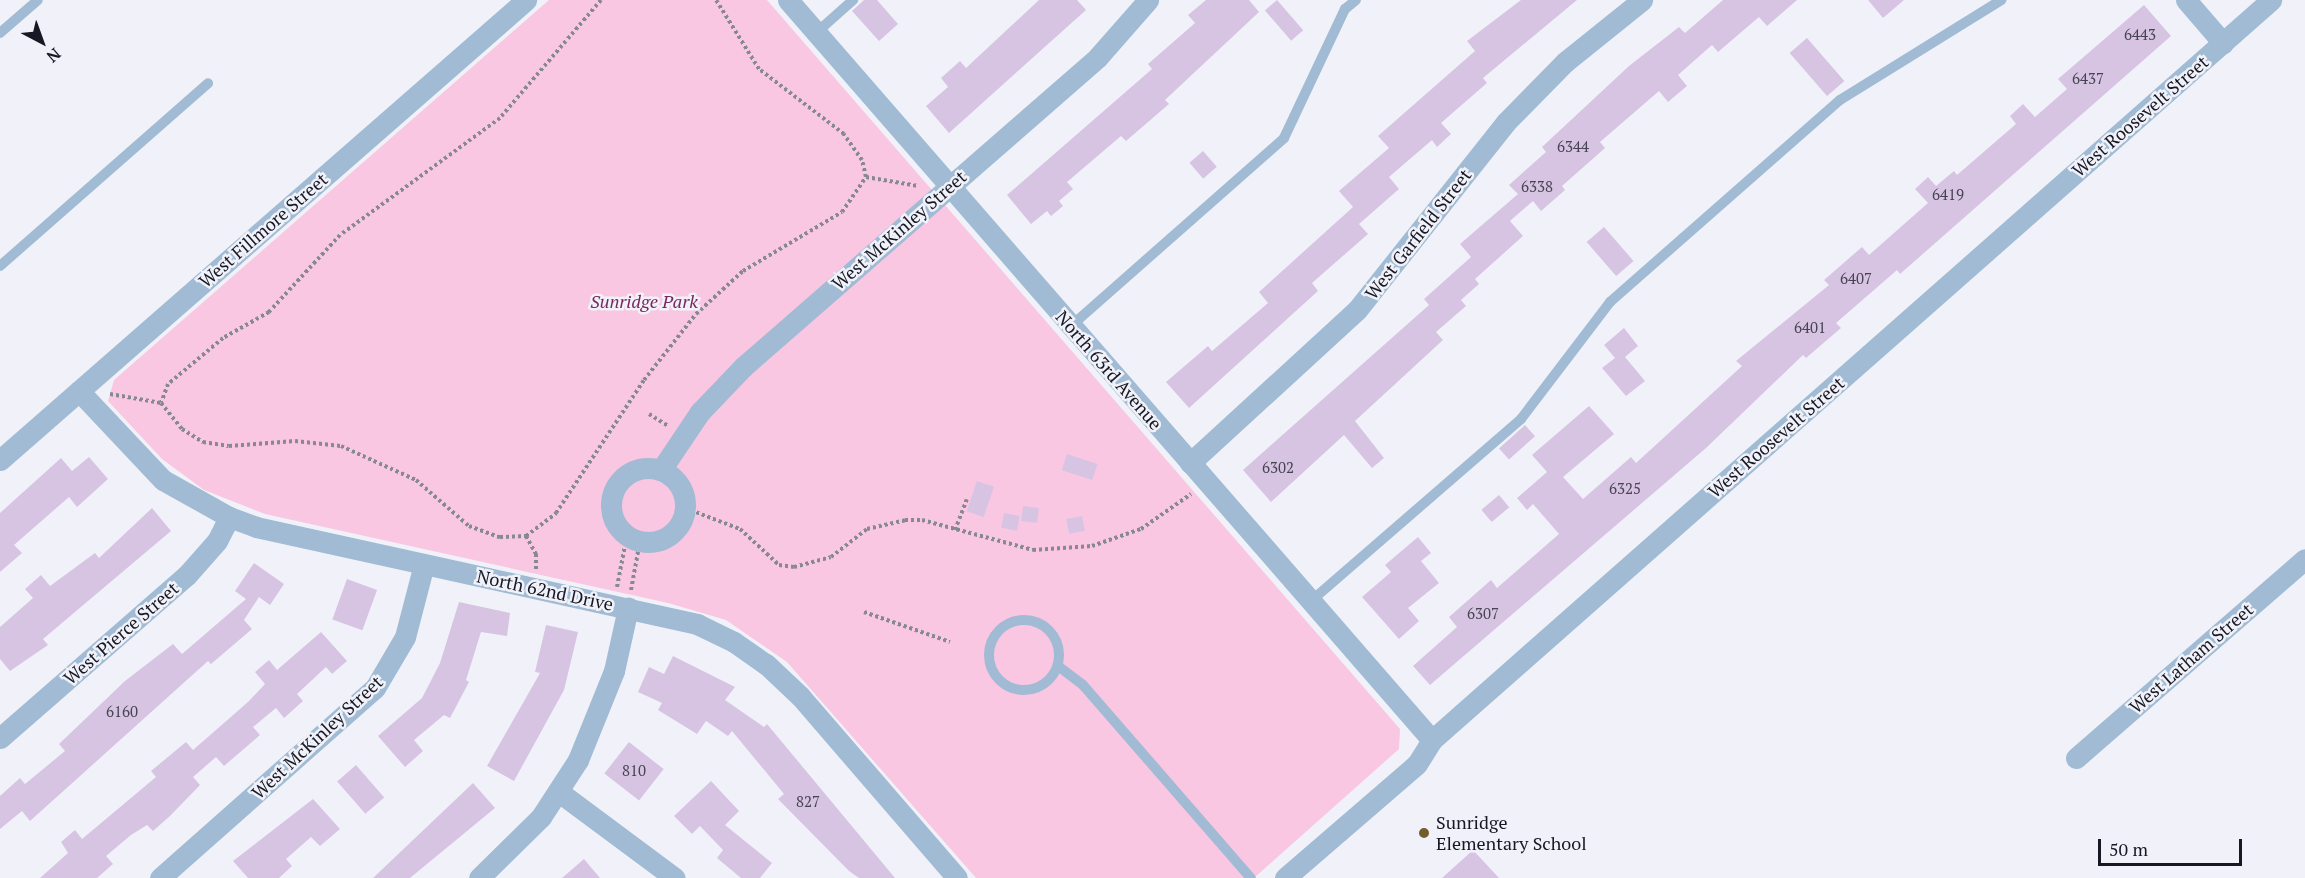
<!DOCTYPE html>
<style>
body{margin:0}
#map{position:relative;width:2305px;height:878px;overflow:hidden;background:#f1f2f9;font-family:"PT Serif",serif}
div>[style]{position:absolute}
[style*='--x']{left:calc(var(--x)*1px);top:calc(var(--y)*1px);width:calc(var(--w)*1px);rotate:calc(var(--a)*1deg)}
.green>*{inset:0;background:#fac7e2}
.building>*{inset:0;background:#d7c4e3;transform-origin:0 0}
.path>*{height:4px;margin-top:-2px;transform-origin:0;background:repeating-linear-gradient(90deg,#878992 0 3px,transparent 0 6px)}
.service>*{height:10px;margin:-5px;padding:0 5px;transform-origin:5px;border-radius:5px;background:#a0bbd3}
.service>.ring{margin:-5px;padding:0;box-sizing:content-box;background:none;border:10px solid #a0bbd3;border-radius:50%}
.minor>*{height:21px;margin:-10.5px;padding:0 10.5px;transform-origin:10.5px;border-radius:10.5px;background:#a0bbd3}
.minor>.ring{margin:-10.5px;padding:0;box-sizing:content-box;background:none;border:21px solid #a0bbd3;border-radius:50%}
.dots>*{width:16px;height:16px;translate:-50% -50%;box-sizing:border-box;border:3px solid #f1f2f9;border-radius:50%}
span{translate:-50% -50%;white-space:nowrap;text-align:center;line-height:1.15;-webkit-text-stroke:5px #f1f2f9;paint-order:stroke}
.number-label{font-size:15px;color:#464354}
.number-label span{-webkit-text-stroke-width:0}
.street-label{font-size:18px;color:#161824}
.park-label{font-size:18px;color:#79265b;font-style:italic}
.poi-label{font-size:18px;color:#161824}
.left{translate:0 -50%;text-align:left}
.north{position:absolute;left:12px;top:12px;width:60px;height:60px;-webkit-text-stroke:4px #f1f2f9;paint-order:stroke;rotate:139deg;font-size:16px;font-weight:700;line-height:24px;text-align:center;color:#161824}
.north::after{content:'';display:block;margin:auto;width:21px;height:27px;background:#161824;clip-path:polygon(50% 0,100% 100%,50% 72%,0 100%)}
.scale{position:absolute;left:2098px;top:839px;width:144px;height:27px;box-sizing:border-box;border:3px solid #161824;border-top:0;padding-left:8px;font-size:18px;line-height:21px;white-space:nowrap;color:#161824;-webkit-text-stroke:4px #f1f2f9;paint-order:stroke}
</style>
<div id="map">
<div class="green">
<div style="clip-path:polygon(549px 0,767px 0,1400px 729px,1399px 749px,1254px 878px,976px 878px,787px 662px,726px 620px,668px 603px,265px 514px,204px 490px,162px 459px,108px 401px,114px 380px)"></div>
</div>
<div class="building">
<div style="clip-path:polygon(864px 0,877px 0,898px 24px,879px 41px,852px 11px)"></div>
<div style="clip-path:polygon(1039px 0,1077px 0,1086px 10px,949px 133px,926px 106px,948px 87px,941px 78px,960px 61px,966px 68px)"></div>
<div style="clip-path:polygon(1206px 0,1249px 0,1259px 12px,1165px 100px,1169px 104px,1126px 141px,1121px 136px,1067px 182px,1073px 189px,1059px 201px,1063px 206px,1051px 216px,1047px 211px,1031px 224px,1007px 195px,1152px 69px,1148px 64px,1195px 23px,1188px 15px)"></div>
<div style="left:1277px;top:0;width:40px;height:16px;rotate:49deg"></div>
<div style="clip-path:polygon(1521px 0,1577px 0,1483px 78px,1487px 83px,1441px 123px,1451px 134px,1437px 147px,1432px 140px,1389px 177px,1399px 189px,1359px 224px,1368px 234px,1312px 283px,1318px 291px,1189px 408px,1166px 382px,1208px 346px,1212px 351px,1268px 303px,1259px 292px,1353px 207px,1339px 191px,1389px 148px,1378px 136px,1475px 51px,1467px 41px)"></div>
<div style="clip-path:polygon(1723px 0,1797px 0,1767px 26px,1759px 17px,1718px 52px,1712px 45px,1678px 75px,1687px 86px,1668px 102px,1659px 91px,1600px 142px,1605px 148px,1562px 186px,1565px 190px,1541px 211px,1533px 201px,1510px 221px,1523px 236px,1475px 279px,1479px 284px,1461px 300px,1466px 306px,1436px 332px,1443px 340px,1355px 421px,1384px 458px,1372px 468px,1344px 435px,1271px 502px,1243px 470px,1429px 305px,1424px 299px,1471px 257px,1460px 244px,1518px 194px,1509px 185px,1546px 152px,1542px 147px,1629px 66px,1679px 27px,1685px 33px)"></div>
<div style="clip-path:polygon(1868px 0,1904px 0,1883px 18px)"></div>
<div style="clip-path:polygon(2144px 5px,2171px 36px,1900px 274px,1897px 270px,1836px 323px,1841px 328px,1806px 358px,1803px 355px,1706px 448px,1430px 685px,1413px 666px,1457px 627px,1449px 617px,1491px 580px,1497px 588px,1559px 534px,1533px 504px,1527px 510px,1517px 498px,1547px 472px,1532px 455px,1589px 406px,1614px 434px,1563px 477px,1583px 499px,1631px 457px,1636px 463px,1742px 366px,1736px 361px,1829px 285px,1824px 280px,1862px 247px,1869px 255px,1928px 203px,1915px 189px,1928px 177px,1936px 186px,1954px 171px,1957px 175px,2016px 124px,2010px 116px,2023px 104px,2035px 117px,2067px 89px,2058px 79px)"></div>
<div style="left:1807px;top:38px;width:57px;height:23px;rotate:49deg"></div>
<div style="left:1203px;top:151px;width:21px;height:18px;rotate:49deg"></div>
<div style="left:1604px;top:227px;width:45px;height:23px;rotate:49deg"></div>
<div style="clip-path:polygon(1624px 328px,1638px 346px,1625px 357px,1645px 381px,1626px 396px,1602px 368px,1615px 358px,1604px 345px)"></div>
<div style="left:1525px;top:425px;width:15px;height:35px;rotate:48deg"></div>
<div style="left:1067px;top:454px;width:32px;height:17px;rotate:18deg"></div>
<div style="clip-path:polygon(89px 457px,108px 479px,77px 507px,69px 497px,14px 545px,22px 553px,0 572px,0 513px,61px 458px,72px 471px)"></div>
<div style="left:977px;top:481px;width:18px;height:32px;rotate:19deg"></div>
<div style="left:1499px;top:495px;width:16px;height:23px;rotate:50deg"></div>
<div style="left:1023px;top:506px;width:16px;height:15px;rotate:7deg"></div>
<div style="clip-path:polygon(152px 508px,171px 531px,43px 639px,48px 645px,10px 671px,0 659px,0 627px,33px 598px,25px 589px,41px 575px,50px 586px,95px 553px,99px 558px)"></div>
<div style="left:1004px;top:513px;width:16px;height:15px;rotate:11deg"></div>
<div style="left:1082px;top:516px;width:15px;height:16px;rotate:79deg"></div>
<div style="clip-path:polygon(1418px 537px,1431px 553px,1421px 561px,1439px 583px,1408px 608px,1419px 621px,1399px 639px,1362px 597px,1391px 572px,1385px 565px)"></div>
<div style="clip-path:polygon(254px 563px,284px 584px,270px 605px,259px 597px,244px 620px,252px 629px,211px 664px,208px 661px,30px 821px,22px 811px,0 829px,0 796px,20px 778px,25px 784px,65px 751px,59px 744px,125px 681px,173px 644px,182px 654px,246px 599px,235px 591px)"></div>
<div style="left:347px;top:579px;width:32px;height:43px;rotate:20deg"></div>
<div style="clip-path:polygon(459px 602px,510px 613px,507px 636px,481px 632px,466px 680px,469px 682px,450px 718px,444px 715px,414px 740px,423px 751px,405px 767px,378px 736px,422px 698px,440px 663px)"></div>
<div style="clip-path:polygon(546px 625px,578px 632px,564px 690px,514px 781px,487px 766px,540px 673px,535px 672px)"></div>
<div style="clip-path:polygon(321px 632px,347px 661px,332px 674px,326px 667px,297px 694px,303px 701px,284px 718px,276px 708px,253px 727px,260px 735px,224px 766px,216px 757px,193px 777px,200px 785px,170px 816px,153px 831px,147px 825px,131px 835px,106px 856px,113px 864px,97px 878px,40px 878px,68px 853px,61px 842px,75px 830px,82px 839px,156px 777px,151px 771px,186px 742px,193px 750px,248px 702px,265px 684px,255px 672px,269px 660px,277px 670px)"></div>
<div style="clip-path:polygon(673px 656px,735px 687px,725px 700px,764px 727px,767px 724px,895px 878px,859px 878px,849px 871px,778px 799px,784px 794px,732px 731px,728px 736px,706px 721px,697px 734px,658px 710px,662px 703px,638px 692px,649px 667px,664px 674px)"></div>
<div style="left:629px;top:742px;width:44px;height:40px;rotate:38deg"></div>
<div style="left:356px;top:765px;width:43px;height:25px;rotate:49deg"></div>
<div style="clip-path:polygon(711px 781px,739px 811px,725px 825px,772px 863px,760px 878px,741px 878px,717px 858px,723px 850px,700px 826px,692px 834px,674px 816px)"></div>
<div style="clip-path:polygon(473px 783px,495px 808px,410px 878px,373px 878px)"></div>
<div style="clip-path:polygon(313px 799px,340px 829px,320px 846px,311px 837px,286px 859px,292px 866px,279px 878px,248px 878px,233px 861px)"></div>
<div style="clip-path:polygon(1473px 850px,1499px 878px,1442px 878px)"></div>
<div style="clip-path:polygon(584px 859px,600px 878px,562px 878px)"></div>
</div>
<div class="path">
<div style="--x:601;--y:0;--w:155;--a:130.6"></div>
<div style="--x:500;--y:118;--w:198;--a:143.8"></div>
<div style="--x:340;--y:235;--w:105;--a:132.7"></div>
<div style="--x:269;--y:312;--w:53;--a:150.5"></div>
<div style="--x:223;--y:338;--w:72;--a:140.1"></div>
<div style="--x:168;--y:384;--w:20;--a:110"></div>
<div style="--x:161;--y:403;--w:33;--a:51"></div>
<div style="--x:182;--y:429;--w:25;--a:32"></div>
<div style="--x:203;--y:442;--w:26;--a:9"></div>
<div style="--x:229;--y:446;--w:66;--a:-4.3"></div>
<div style="--x:295;--y:441;--w:46;--a:6.2"></div>
<div style="--x:341;--y:446;--w:82;--a:24.4"></div>
<div style="--x:416;--y:480;--w:70;--a:41"></div>
<div style="--x:469;--y:526;--w:33;--a:20"></div>
<div style="--x:500;--y:537;--w:26;--a:-2"></div>
<div style="--x:526;--y:536;--w:38;--a:-37"></div>
<div style="--x:556;--y:513;--w:159;--a:-56.5"></div>
<div style="--x:644;--y:380;--w:84;--a:-51.8"></div>
<div style="--x:696;--y:314;--w:64;--a:-42.5"></div>
<div style="--x:743;--y:271;--w:115;--a:-30.8"></div>
<div style="--x:842;--y:212;--w:42;--a:-55.6"></div>
<div style="--x:866;--y:177;--w:17;--a:-103"></div>
<div style="--x:862;--y:160;--w:32;--a:-125"></div>
<div style="--x:844;--y:134;--w:107;--a:-142.6"></div>
<div style="--x:759;--y:69;--w:81;--a:-121.9"></div>
<div style="--x:866;--y:177;--w:53;--a:9.8"></div>
<div style="--x:110;--y:394;--w:52;--a:10"></div>
<div style="--x:649;--y:414;--w:22;--a:32"></div>
<div style="--x:685;--y:508;--w:59;--a:20.9"></div>
<div style="--x:740;--y:529;--w:53;--a:42.7"></div>
<div style="--x:779;--y:565;--w:15;--a:8"></div>
<div style="--x:794;--y:567;--w:38;--a:-15"></div>
<div style="--x:831;--y:557;--w:46;--a:-37.9"></div>
<div style="--x:867;--y:529;--w:39;--a:-13"></div>
<div style="--x:905;--y:520;--w:17;--a:0"></div>
<div style="--x:922;--y:520;--w:115;--a:15.1"></div>
<div style="--x:1033;--y:550;--w:59;--a:-3.9"></div>
<div style="--x:1092;--y:546;--w:52;--a:-19.1"></div>
<div style="--x:1141;--y:529;--w:61;--a:-35"></div>
<div style="--x:955;--y:530;--w:33;--a:-69"></div>
<div style="--x:526;--y:536;--w:21;--a:61"></div>
<div style="--x:536;--y:554;--w:17;--a:90"></div>
<div style="--x:617;--y:587;--w:53;--a:-79.1"></div>
<div style="--x:631;--y:590;--w:50;--a:-79.6"></div>
<div style="--x:864;--y:612;--w:91;--a:19.2"></div>
</div>
<div class="service">
<div style="--x:0;--y:33;--w:50;--a:-41"></div>
<div style="--x:816;--y:33;--w:50;--a:-41.7"></div>
<div style="--x:0;--y:266;--w:277;--a:-41.3"></div>
<div style="--x:1071;--y:326;--w:284;--a:-41.4"></div>
<div style="--x:1284;--y:138;--w:143;--a:-64.7"></div>
<div style="--x:1345;--y:9;--w:14;--a:-39"></div>
<div style="--x:1311;--y:601;--w:278;--a:-40.9"></div>
<div style="--x:1521;--y:419;--w:147;--a:-52.7"></div>
<div style="--x:1610;--y:302;--w:306;--a:-41.3"></div>
<div style="--x:1840;--y:100;--w:190;--a:-31.8"></div>
<div class="ring" style="left:989px;top:620px;width:60px;height:60px"></div>
<div style="--x:1058;--y:666;--w:31;--a:37"></div>
<div style="--x:1083;--y:685;--w:256;--a:49"></div>
</div>
<div class="minor">
<div style="--x:788;--y:0;--w:981;--a:48.97"></div>
<div style="--x:2186;--y:0;--w:57;--a:49.3"></div>
<div style="--x:79;--y:391;--w:122;--a:46.7"></div>
<div style="--x:163;--y:480;--w:76;--a:29.3"></div>
<div style="--x:229;--y:517;--w:29;--a:20"></div>
<div style="--x:256;--y:527;--w:452;--a:12.4"></div>
<div style="--x:697;--y:624;--w:41;--a:25.9"></div>
<div style="--x:734;--y:642;--w:39;--a:35"></div>
<div style="--x:766;--y:664;--w:47;--a:43.3"></div>
<div style="--x:800;--y:696;--w:240;--a:49.2"></div>
<div style="--x:0;--y:460;--w:699;--a:-41.17"></div>
<div style="--x:1190;--y:463;--w:226;--a:-42.5"></div>
<div style="--x:1357;--y:310;--w:240;--a:-51.6"></div>
<div style="--x:1506;--y:122;--w:84;--a:-45.5"></div>
<div style="--x:1565;--y:62;--w:99;--a:-38.8"></div>
<div class="ring" style="left:611px;top:468px;width:53px;height:53px"></div>
<div style="--x:661;--y:470;--w:70;--a:-56.1"></div>
<div style="--x:700;--y:412;--w:62;--a:-46.3"></div>
<div style="--x:743;--y:367;--w:471;--a:-41.1"></div>
<div style="--x:1098;--y:57;--w:76;--a:-48.7"></div>
<div style="--x:0;--y:738;--w:248;--a:-41.1"></div>
<div style="--x:187;--y:575;--w:45;--a:-48.6"></div>
<div style="--x:217;--y:541;--w:27;--a:-63"></div>
<div style="--x:2076;--y:758;--w:303;--a:-41"></div>
<div style="--x:559;--y:792;--w:144;--a:36.6"></div>
<div style="--x:160;--y:878;--w:287;--a:-41.5"></div>
<div style="--x:375;--y:688;--w:59;--a:-59.5"></div>
<div style="--x:405;--y:637;--w:75;--a:-75.4"></div>
<div style="--x:479;--y:878;--w:87;--a:-44.5"></div>
<div style="--x:541;--y:817;--w:68;--a:-57"></div>
<div style="--x:578;--y:760;--w:96;--a:-68"></div>
<div style="--x:614;--y:671;--w:65;--a:-77.5"></div>
<div style="--x:1285;--y:878;--w:174;--a:-40.8"></div>
<div style="--x:1417;--y:764;--w:28;--a:-58"></div>
<div style="--x:1432;--y:740;--w:1119;--a:-41.41"></div>
</div>
<div class="dots">
<div style="left:1424px;top:833px;background:#735c2c"></div>
</div>
<div class="number-label">
<span style="left:2140px;top:35px">6443</span>
<span style="left:2088px;top:79px">6437</span>
<span style="left:1573px;top:147px">6344</span>
<span style="left:1537px;top:187px">6338</span>
<span style="left:1948px;top:195px">6419</span>
<span style="left:1856px;top:279px">6407</span>
<span style="left:1810px;top:328px">6401</span>
<span style="left:1278px;top:468px">6302</span>
<span style="left:1625px;top:489px">6325</span>
<span style="left:1483px;top:614px">6307</span>
<span style="left:122px;top:712px">6160</span>
<span style="left:634px;top:771px">810</span>
<span style="left:808px;top:802px">827</span>
</div>
<div class="street-label">
<span style="left:2140px;top:116px;rotate:-41deg">West Roosevelt Street</span>
<span style="left:263px;top:230px;rotate:-41deg">West Fillmore Street</span>
<span style="left:899px;top:230px;rotate:-41deg">West McKinley Street</span>
<span style="left:1418px;top:234px;rotate:-52deg">West Garfield Street</span>
<span style="left:1109px;top:370px;rotate:49deg">North 63rd Avenue</span>
<span style="left:1776px;top:437px;rotate:-41deg">West Roosevelt Street</span>
<span style="left:545px;top:590px;rotate:12deg">North 62nd Drive</span>
<span style="left:121px;top:633px;rotate:-41deg">West Pierce Street</span>
<span style="left:2191px;top:658px;rotate:-41deg">West Latham Street</span>
<span style="left:317px;top:737px;rotate:-43deg">West McKinley Street</span>
</div>
<div class="park-label">
<span style="left:644px;top:301px">Sunridge Park</span>
</div>
<div class="poi-label">
<span class="left" style="left:1436px;top:833px">Sunridge<br>Elementary School</span>
</div>
<div class="north">N</div>
<div class="scale">50 m</div>
</div>
